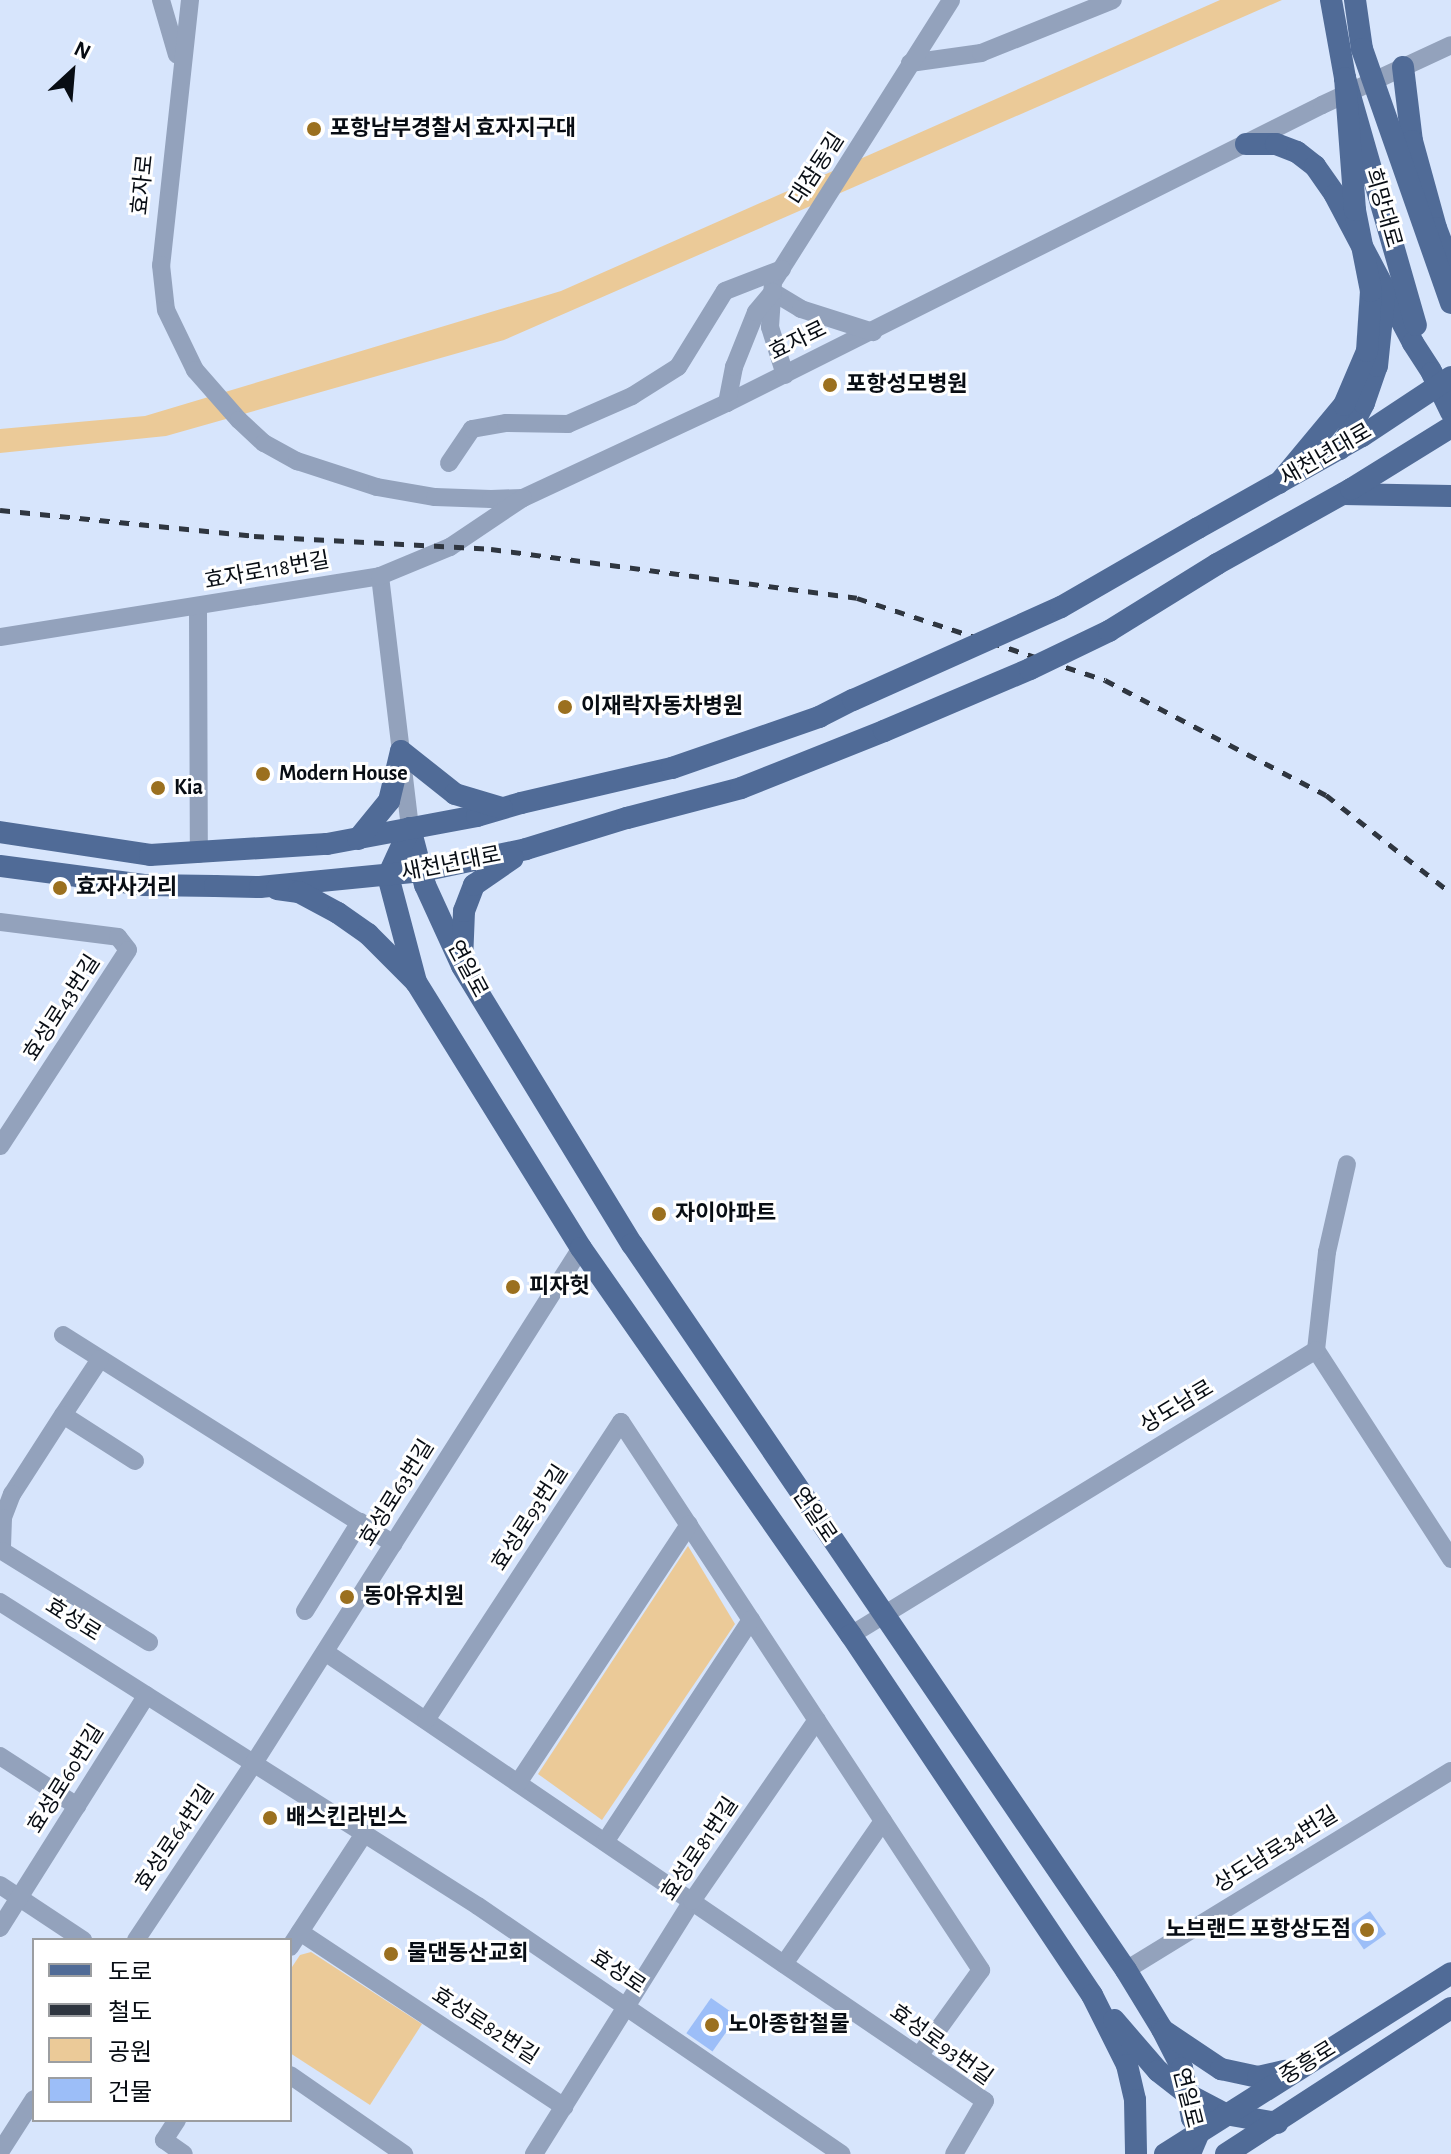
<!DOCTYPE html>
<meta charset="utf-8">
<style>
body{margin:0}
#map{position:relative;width:1451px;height:2154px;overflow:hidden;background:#d7e5fc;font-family:"Alegreya Sans","Noto Sans KR",sans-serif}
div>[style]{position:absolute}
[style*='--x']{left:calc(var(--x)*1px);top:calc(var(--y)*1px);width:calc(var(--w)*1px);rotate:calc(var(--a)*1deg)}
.green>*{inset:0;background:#ebca98}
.building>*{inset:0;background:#9cbef8;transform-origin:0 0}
.minor>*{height:18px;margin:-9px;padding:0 9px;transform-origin:9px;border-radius:9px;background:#93a2bc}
.major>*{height:22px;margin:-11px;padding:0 11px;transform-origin:11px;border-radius:11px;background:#506b97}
.rail>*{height:5px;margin-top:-2.5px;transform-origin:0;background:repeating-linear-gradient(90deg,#2f3640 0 10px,transparent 0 20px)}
.major-bridge>*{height:22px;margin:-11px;padding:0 11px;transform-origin:11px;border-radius:11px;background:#506b97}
.dots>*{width:22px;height:22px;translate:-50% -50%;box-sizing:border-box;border:4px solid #fff;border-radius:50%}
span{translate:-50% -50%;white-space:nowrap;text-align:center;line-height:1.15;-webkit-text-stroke:6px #fff;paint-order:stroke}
.poi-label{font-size:22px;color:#080d14;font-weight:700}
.left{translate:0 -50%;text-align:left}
.right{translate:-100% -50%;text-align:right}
.street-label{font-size:22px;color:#080d14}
.legend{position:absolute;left:32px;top:1938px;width:260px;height:184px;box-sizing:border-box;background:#fff;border:2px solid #9c9ea1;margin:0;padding:10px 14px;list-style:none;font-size:24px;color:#080d14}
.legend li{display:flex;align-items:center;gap:16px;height:40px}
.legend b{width:40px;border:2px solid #9c9ea1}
.north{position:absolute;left:32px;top:32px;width:80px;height:80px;-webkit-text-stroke:6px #fff;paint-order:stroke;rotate:26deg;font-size:22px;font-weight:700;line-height:32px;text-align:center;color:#080d14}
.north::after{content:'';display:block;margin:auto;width:28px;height:36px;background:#080d14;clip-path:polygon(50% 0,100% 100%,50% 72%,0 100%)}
</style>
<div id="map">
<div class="green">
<div style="clip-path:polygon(1220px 0,1282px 0,504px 340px,166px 436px,0 453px,0 429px,145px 416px,561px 291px)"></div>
<div style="clip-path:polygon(688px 1546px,735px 1624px,602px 1820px,538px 1774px)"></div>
<div style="clip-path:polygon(311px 1952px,422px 2024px,370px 2105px,290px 2053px,290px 1970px,300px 1955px)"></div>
</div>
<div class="building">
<div style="left:1370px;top:1911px;width:28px;height:27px;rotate:55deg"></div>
<div style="left:711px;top:1998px;width:32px;height:43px;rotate:35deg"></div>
</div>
<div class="minor">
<div style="--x:161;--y:0;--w:57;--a:73.8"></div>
<div style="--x:190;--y:0;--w:267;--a:96.2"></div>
<div style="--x:161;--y:265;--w:45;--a:83.7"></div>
<div style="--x:166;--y:310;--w:67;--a:64.2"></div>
<div style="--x:195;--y:370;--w:67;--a:48.7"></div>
<div style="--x:239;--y:420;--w:34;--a:43"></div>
<div style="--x:264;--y:443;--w:38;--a:29"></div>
<div style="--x:297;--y:461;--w:84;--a:18"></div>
<div style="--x:377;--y:487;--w:59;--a:9.8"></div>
<div style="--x:435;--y:497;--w:56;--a:2"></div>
<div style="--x:491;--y:499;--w:32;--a:-2"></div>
<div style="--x:523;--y:498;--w:225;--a:-25"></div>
<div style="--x:727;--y:403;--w:665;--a:-26.6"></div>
<div style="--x:1322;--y:105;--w:142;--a:-24.9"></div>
<div style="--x:910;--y:63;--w:72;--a:-8"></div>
<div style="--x:981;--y:53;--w:142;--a:-21.9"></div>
<div style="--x:773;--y:292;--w:33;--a:31"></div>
<div style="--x:801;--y:309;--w:76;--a:17.7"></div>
<div style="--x:785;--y:375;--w:50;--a:-107.4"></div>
<div style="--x:770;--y:327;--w:45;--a:-86.2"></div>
<div style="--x:773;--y:282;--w:333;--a:-57.7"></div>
<div style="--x:727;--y:403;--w:37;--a:-79"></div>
<div style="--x:734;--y:367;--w:59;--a:-68.2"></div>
<div style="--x:756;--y:312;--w:26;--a:-50"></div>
<div style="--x:449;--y:463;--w:41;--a:-55.9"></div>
<div style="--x:472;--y:429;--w:35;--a:-10"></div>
<div style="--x:506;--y:423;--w:62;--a:0.9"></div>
<div style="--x:568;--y:424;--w:70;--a:-23.6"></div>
<div style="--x:632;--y:396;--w:54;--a:-32.2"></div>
<div style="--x:678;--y:367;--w:89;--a:-58.3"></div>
<div style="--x:725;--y:291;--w:61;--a:-21.1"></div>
<div style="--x:380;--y:576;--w:254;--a:83.2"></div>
<div style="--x:198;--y:607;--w:247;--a:89.8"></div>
<div style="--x:0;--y:637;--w:385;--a:-9.1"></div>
<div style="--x:380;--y:576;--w:76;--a:-22.5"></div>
<div style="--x:450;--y:547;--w:88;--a:-33.9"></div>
<div style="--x:0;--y:922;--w:119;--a:7.2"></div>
<div style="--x:118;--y:937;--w:16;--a:52"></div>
<div style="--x:128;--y:950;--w:234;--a:123.1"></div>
<div style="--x:63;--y:1335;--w:391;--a:32.3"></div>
<div style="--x:1316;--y:1350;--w:249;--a:57.1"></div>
<div style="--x:1316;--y:1350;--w:99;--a:-83.6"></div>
<div style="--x:1327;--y:1252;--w:90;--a:-77.2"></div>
<div style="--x:63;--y:1415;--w:67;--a:-56.5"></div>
<div style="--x:135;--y:1461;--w:85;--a:-147.4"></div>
<div style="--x:63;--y:1415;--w:94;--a:122.8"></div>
<div style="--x:12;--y:1494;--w:26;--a:111"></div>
<div style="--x:3;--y:1518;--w:33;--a:92"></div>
<div style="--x:2;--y:1551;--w:173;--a:31.8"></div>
<div style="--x:0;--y:1602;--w:566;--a:32.46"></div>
<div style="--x:478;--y:1906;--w:440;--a:34.3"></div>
<div style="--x:305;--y:1611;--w:105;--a:-58.3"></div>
<div style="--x:851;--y:1635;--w:545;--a:-31.5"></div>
<div style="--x:325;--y:1652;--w:798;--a:34.23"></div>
<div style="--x:985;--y:2101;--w:61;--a:120.3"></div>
<div style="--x:426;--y:1720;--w:356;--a:-56.8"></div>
<div style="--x:621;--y:1422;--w:656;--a:56.7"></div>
<div style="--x:981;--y:1970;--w:106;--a:125.8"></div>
<div style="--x:0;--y:1756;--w:92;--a:33"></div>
<div style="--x:518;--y:1783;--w:310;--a:-56.5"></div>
<div style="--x:605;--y:1842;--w:266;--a:-56.7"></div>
<div style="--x:0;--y:1885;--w:100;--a:33.5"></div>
<div style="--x:0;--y:1928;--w:275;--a:-57.8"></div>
<div style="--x:300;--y:1932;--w:317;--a:33.5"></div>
<div style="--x:136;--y:1940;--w:213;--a:-56.3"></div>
<div style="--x:254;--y:1763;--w:610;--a:-57.59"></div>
<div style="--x:290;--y:1947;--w:135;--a:-56.8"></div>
<div style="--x:784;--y:1964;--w:174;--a:-55.3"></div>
<div style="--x:1126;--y:1970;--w:381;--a:-31.5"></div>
<div style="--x:290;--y:2075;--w:139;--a:34.7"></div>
<div style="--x:177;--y:2120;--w:24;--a:123"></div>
<div style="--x:164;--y:2140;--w:24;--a:35"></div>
<div style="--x:0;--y:2152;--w:63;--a:-57.3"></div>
<div style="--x:534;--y:2154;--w:298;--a:-58"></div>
<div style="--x:692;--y:1901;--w:220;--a:-55.4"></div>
</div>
<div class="major">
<div style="--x:1403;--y:67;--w:75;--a:83.1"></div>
<div style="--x:1412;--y:141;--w:90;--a:74.6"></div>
<div style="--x:1436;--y:228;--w:42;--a:69"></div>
<div style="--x:1246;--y:144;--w:30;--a:0"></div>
<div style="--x:1276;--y:144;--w:22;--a:21"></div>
<div style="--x:1297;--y:152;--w:23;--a:38"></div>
<div style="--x:1315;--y:166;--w:35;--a:55"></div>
<div style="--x:1335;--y:195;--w:167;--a:62.2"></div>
<div style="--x:1413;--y:343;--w:33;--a:57"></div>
<div style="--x:1432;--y:373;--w:43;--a:64"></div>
<div style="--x:1340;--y:449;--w:52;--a:-62.4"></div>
<div style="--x:1364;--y:403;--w:39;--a:-71"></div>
<div style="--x:1377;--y:366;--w:78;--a:-84.1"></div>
<div style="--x:1343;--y:494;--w:108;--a:1.1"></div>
<div style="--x:1198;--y:528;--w:188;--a:-29.3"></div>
<div style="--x:1362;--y:436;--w:107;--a:-33.5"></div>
<div style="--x:1217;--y:564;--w:154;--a:-29.2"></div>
<div style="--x:1351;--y:489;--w:118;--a:-31.8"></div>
<div style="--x:410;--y:828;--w:59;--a:75.3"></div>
<div style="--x:425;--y:885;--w:89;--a:65.4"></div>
<div style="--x:462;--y:966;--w:326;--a:58.6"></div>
<div style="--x:632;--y:1244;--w:878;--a:55.77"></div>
<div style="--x:1126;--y:1970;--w:69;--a:58.6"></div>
<div style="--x:1162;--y:2029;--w:44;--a:62.9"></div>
<div style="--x:1182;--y:2068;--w:51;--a:78.7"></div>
<div style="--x:1192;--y:2118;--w:14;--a:56"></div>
<div style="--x:1200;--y:2130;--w:26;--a:113"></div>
<div style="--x:410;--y:828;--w:53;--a:114.6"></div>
<div style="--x:388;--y:876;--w:110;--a:75.2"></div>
<div style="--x:416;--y:982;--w:313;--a:58.2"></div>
<div style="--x:581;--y:1248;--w:472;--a:55.1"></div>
<div style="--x:851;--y:1635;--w:433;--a:56.2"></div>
<div style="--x:1092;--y:1995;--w:78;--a:63.4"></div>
<div style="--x:1127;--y:2065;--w:36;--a:77"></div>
<div style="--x:1135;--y:2100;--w:54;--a:88.9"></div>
<div style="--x:0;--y:832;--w:152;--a:8.7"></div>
<div style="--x:150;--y:855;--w:177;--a:-3.6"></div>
<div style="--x:327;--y:844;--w:153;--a:-10.6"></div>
<div style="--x:477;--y:816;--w:46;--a:-16.5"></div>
<div style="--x:521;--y:803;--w:155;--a:-13.1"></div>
<div style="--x:672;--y:768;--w:156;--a:-19.1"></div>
<div style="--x:819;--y:717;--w:38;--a:-27"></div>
<div style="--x:358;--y:839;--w:49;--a:-50.8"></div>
<div style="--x:389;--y:801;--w:51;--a:-76.5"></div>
<div style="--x:401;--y:751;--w:69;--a:38.5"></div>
<div style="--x:455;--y:794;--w:49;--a:16.6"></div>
<div style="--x:0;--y:866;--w:145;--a:7.5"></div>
<div style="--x:144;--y:885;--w:71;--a:0.8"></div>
<div style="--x:215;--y:886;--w:45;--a:1.3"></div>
<div style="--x:260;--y:887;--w:163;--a:-5.6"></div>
<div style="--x:422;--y:871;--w:106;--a:-11.9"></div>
<div style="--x:526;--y:849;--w:106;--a:-17.1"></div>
<div style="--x:627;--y:818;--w:118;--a:-14.7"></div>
<div style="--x:741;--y:788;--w:154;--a:-21.7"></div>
<div style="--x:277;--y:889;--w:22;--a:8"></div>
<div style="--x:299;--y:892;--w:44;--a:28.3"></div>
<div style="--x:338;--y:913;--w:37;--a:35"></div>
<div style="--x:368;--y:934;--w:66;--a:45"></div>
<div style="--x:462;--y:961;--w:50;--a:-87.7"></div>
<div style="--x:464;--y:911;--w:28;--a:-69"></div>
<div style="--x:474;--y:885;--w:47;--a:-34.7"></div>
<div style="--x:1114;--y:2020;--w:67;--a:49.2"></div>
<div style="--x:1158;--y:2071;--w:37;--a:38"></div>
<div style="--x:1187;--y:2094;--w:43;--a:27.8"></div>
<div style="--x:1225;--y:2114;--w:53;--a:9.8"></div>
<div style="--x:1164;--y:2031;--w:69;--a:33.7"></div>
<div style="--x:1221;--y:2069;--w:38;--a:12"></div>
<div style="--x:1258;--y:2077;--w:28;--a:-13"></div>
<div style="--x:1165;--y:2154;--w:338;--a:-32.3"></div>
<div style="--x:1226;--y:2154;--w:268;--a:-33"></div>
</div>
<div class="rail">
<div style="--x:0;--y:510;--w:255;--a:5.8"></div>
<div style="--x:254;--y:536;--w:237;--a:3.1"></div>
<div style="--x:491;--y:549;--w:369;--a:7.6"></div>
<div style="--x:857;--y:598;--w:261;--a:18.3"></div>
<div style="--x:1105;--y:680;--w:249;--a:27.5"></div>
<div style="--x:1326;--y:795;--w:159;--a:38.1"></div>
</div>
<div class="major-bridge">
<div style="--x:1331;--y:0;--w:79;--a:79.8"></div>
<div style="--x:1345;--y:78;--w:257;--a:74"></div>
<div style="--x:1355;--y:0;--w:49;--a:81.9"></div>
<div style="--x:1362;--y:49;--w:269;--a:70.7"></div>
<div style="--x:1279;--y:483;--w:102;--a:-50.2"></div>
<div style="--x:1344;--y:405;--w:59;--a:-66.9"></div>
<div style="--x:1367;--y:351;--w:60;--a:-86.2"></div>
<div style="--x:1371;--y:291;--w:83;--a:-101.2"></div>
<div style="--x:1355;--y:210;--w:132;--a:-94.3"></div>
<div style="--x:853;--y:700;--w:228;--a:-24.1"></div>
<div style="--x:1061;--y:607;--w:158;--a:-30"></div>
<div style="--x:884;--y:731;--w:159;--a:-23"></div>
<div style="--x:1030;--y:669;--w:88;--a:-25.7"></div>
<div style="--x:1109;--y:631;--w:127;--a:-31.8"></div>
</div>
<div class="dots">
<div style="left:314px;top:129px;background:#9b701f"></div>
<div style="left:830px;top:385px;background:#9b701f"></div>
<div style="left:565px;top:707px;background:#9b701f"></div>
<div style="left:263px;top:774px;background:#9b701f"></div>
<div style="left:158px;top:788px;background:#9b701f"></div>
<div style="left:60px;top:888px;background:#9b701f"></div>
<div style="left:659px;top:1214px;background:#9b701f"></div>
<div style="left:513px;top:1287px;background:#9b701f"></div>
<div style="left:347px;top:1597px;background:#9b701f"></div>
<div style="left:270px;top:1818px;background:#9b701f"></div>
<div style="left:1367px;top:1930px;background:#9b701f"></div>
<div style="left:391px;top:1954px;background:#9b701f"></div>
<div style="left:712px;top:2025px;background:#9b701f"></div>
</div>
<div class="poi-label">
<span class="left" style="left:330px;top:129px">포항남부경찰서 효자지구대</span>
<span class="left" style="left:846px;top:385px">포항성모병원</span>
<span class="left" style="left:581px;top:707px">이재락자동차병원</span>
<span class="left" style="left:279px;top:774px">Modern House</span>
<span class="left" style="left:174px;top:788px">Kia</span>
<span class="left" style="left:76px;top:888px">효자사거리</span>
<span class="left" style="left:675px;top:1214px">자이아파트</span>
<span class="left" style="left:529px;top:1287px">피자헛</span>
<span class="left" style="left:363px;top:1597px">동아유치원</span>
<span class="left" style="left:286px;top:1818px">배스킨라빈스</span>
<span class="right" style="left:1351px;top:1930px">노브랜드 포항상도점</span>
<span class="left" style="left:407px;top:1954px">물댄동산교회</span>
<span class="left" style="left:728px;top:2025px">노아종합철물</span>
</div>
<div class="street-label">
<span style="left:817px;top:169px;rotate:-57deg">대잠동길</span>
<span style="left:143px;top:185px;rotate:-84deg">효자로</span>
<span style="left:1383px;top:208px;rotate:74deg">희망대로</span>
<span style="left:798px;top:341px;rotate:-26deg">효자로</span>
<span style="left:1326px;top:455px;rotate:-30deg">새천년대로</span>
<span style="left:267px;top:571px;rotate:-10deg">효자로118번길</span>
<span style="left:451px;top:864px;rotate:-11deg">새천년대로</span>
<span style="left:467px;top:969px;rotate:62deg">연일로</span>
<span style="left:62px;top:1008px;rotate:-57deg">효성로43번길</span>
<span style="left:1177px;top:1407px;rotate:-31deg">상도남로</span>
<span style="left:397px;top:1493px;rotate:-58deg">효성로63번길</span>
<span style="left:814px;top:1515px;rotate:56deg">연일로</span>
<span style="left:530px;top:1518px;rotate:-57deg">효성로93번길</span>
<span style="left:73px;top:1620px;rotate:32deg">효성로</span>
<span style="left:66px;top:1779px;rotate:-58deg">효성로60번길</span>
<span style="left:175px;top:1838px;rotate:-56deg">효성로64번길</span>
<span style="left:700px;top:1849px;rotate:-56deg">효성로81번길</span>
<span style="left:1276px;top:1850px;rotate:-32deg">상도남로34번길</span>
<span style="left:618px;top:1972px;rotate:34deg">효성로</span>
<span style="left:485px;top:2026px;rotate:33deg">효성로82번길</span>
<span style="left:941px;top:2045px;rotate:36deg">효성로93번길</span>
<span style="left:1308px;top:2063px;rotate:-32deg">중흥로</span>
<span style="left:1187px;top:2098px;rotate:76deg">연일로</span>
</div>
<ul class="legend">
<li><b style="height:10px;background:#506b97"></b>도로</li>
<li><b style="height:10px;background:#2f3640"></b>철도</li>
<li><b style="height:22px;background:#ebca98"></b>공원</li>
<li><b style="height:22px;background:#9cbef8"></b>건물</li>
</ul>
<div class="north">N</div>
</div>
